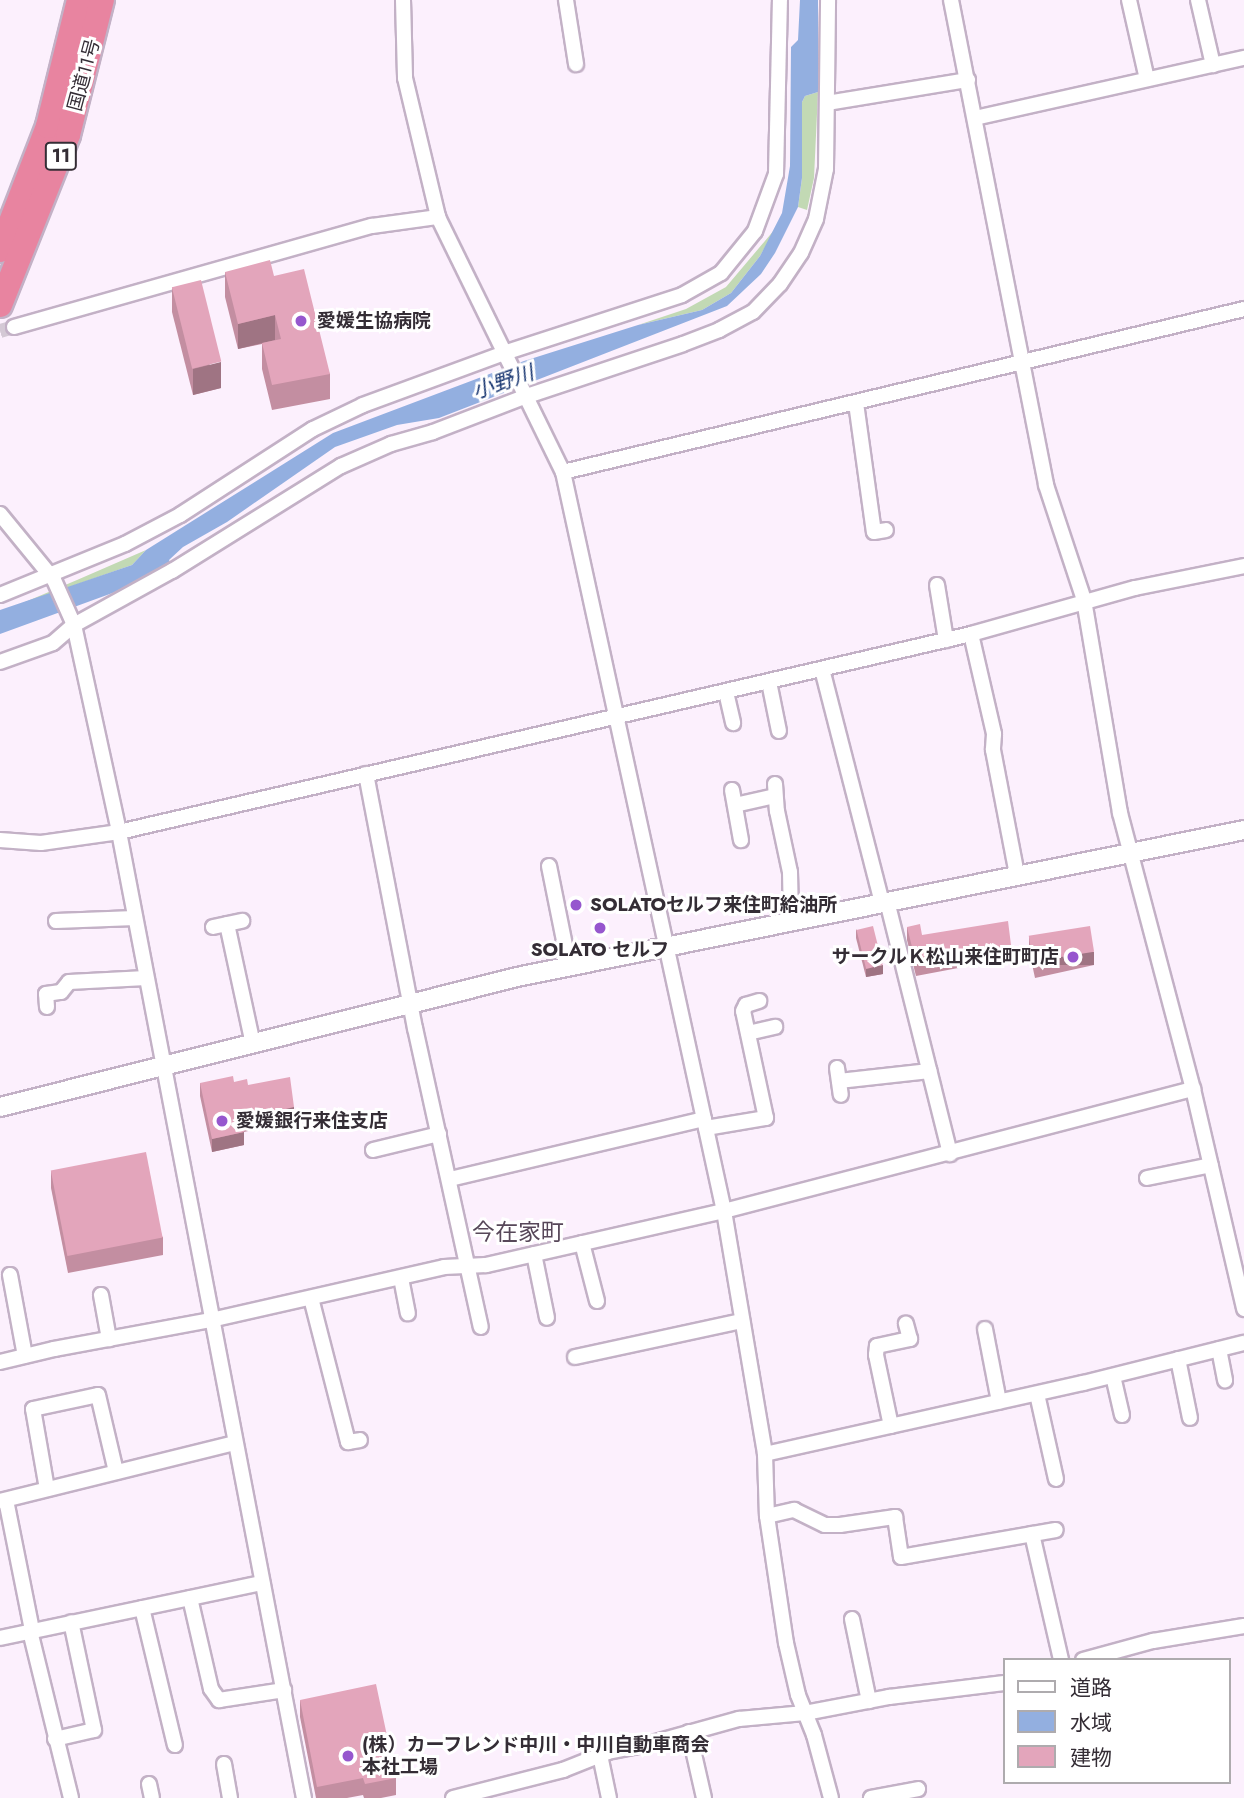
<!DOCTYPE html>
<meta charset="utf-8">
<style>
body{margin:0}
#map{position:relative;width:1244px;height:1798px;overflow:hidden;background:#fcf0fd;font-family:Jost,"Noto Sans JP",sans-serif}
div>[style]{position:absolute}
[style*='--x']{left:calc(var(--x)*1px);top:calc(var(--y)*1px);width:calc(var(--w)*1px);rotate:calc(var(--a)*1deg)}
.green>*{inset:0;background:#c2d9b4}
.water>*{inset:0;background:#93afe0}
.minor-tunnel>*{height:14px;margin-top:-7px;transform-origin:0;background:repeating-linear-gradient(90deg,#d4c9d5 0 14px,transparent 0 21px)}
.roads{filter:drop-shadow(2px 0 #c3b1c6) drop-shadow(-2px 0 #c3b1c6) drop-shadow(0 2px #c3b1c6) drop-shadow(0 -2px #c3b1c6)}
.minor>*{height:14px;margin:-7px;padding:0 7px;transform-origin:7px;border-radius:7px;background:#fff}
.tertiary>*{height:18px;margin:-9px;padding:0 9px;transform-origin:9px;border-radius:9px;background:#fff}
.trunk>*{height:24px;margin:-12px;padding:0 12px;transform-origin:12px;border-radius:12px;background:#e884a0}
.wall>*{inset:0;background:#c38ea1}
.shaded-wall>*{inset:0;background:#9f7483;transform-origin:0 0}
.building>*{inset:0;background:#e3a5bb;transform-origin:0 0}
.dots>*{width:19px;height:19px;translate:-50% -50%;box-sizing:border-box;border:4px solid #fff;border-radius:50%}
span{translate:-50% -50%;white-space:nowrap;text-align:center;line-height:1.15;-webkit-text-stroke:6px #fff;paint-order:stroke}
.shield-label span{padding:2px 5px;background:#fff;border:2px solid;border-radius:5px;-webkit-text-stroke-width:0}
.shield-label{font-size:18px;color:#342d35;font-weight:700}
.street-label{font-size:19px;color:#342d35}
.poi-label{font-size:19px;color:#342d35;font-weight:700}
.left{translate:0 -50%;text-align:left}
.right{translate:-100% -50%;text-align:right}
.water-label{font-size:21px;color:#173570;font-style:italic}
.quarter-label{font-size:23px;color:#574759}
.legend{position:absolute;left:1003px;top:1658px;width:228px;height:126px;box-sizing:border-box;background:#fff;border:2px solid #aeabae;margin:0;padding:9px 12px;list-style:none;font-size:21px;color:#342d35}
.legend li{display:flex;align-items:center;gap:14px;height:35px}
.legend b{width:35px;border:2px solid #aeabae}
</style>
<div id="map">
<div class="green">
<div style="clip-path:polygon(818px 92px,814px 178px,807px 210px,798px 207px,802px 178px,802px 102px,805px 96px)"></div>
<div style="clip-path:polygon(775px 229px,760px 256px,731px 293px,702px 310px,638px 325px,686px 309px,726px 287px)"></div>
<div style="clip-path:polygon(146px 550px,132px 565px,18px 605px,77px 580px)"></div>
</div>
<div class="water">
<div style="clip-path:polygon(800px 0,818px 0,818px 92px,805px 96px,802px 102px,802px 178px,798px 207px,775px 253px,761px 274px,727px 306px,439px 418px,397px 425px,335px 447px,227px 522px,183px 547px,169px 560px,171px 564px,118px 591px,0 634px,0 610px,132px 565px,146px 550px,333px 433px,524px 361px,638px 325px,702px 310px,731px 293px,760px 256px,782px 213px,790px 166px,791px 47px,798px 40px)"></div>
</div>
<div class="minor-tunnel">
<div style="--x:0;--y:331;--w:15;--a:-16"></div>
</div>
<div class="roads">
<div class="minor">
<div style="--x:403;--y:0;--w:78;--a:88.5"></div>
<div style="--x:405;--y:78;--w:143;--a:76.6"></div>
<div style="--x:438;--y:217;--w:284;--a:63.9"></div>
<div style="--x:563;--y:472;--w:756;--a:77.71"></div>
<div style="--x:724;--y:1211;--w:246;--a:80.4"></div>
<div style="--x:765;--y:1454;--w:62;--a:88.2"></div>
<div style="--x:767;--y:1516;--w:128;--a:81.5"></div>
<div style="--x:786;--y:1643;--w:53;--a:77"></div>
<div style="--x:798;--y:1695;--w:43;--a:68.2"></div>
<div style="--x:814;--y:1735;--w:65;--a:74.9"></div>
<div style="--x:566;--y:0;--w:65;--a:81.1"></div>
<div style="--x:951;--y:0;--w:494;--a:78.9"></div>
<div style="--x:1046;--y:485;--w:121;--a:71.7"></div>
<div style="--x:1084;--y:600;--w:216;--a:80.4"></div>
<div style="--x:1120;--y:813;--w:285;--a:75.2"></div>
<div style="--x:1193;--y:1089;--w:226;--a:76.9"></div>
<div style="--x:1129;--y:0;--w:81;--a:77.2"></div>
<div style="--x:1198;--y:0;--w:67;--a:77"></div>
<div style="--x:827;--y:103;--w:143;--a:-9.3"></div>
<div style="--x:975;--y:118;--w:276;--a:-12.6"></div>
<div style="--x:14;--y:327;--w:372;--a:-15.8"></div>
<div style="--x:372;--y:226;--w:67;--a:-7.8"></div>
<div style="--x:856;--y:403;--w:130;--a:82.1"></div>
<div style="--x:874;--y:532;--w:12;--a:-9"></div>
<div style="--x:563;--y:472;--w:700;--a:-13.46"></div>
<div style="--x:0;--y:514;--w:85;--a:50.7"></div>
<div style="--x:54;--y:580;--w:49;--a:66"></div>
<div style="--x:74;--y:625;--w:212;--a:77.7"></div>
<div style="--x:119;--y:832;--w:984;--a:79.16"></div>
<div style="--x:937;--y:585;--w:56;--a:80.7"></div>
<div style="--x:0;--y:595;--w:135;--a:-22.2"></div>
<div style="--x:125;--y:544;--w:62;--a:-27.8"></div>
<div style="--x:180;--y:515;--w:158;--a:-32.9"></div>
<div style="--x:313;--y:429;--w:55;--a:-25.6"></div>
<div style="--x:363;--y:405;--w:153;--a:-20.2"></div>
<div style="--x:507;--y:352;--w:184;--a:-18"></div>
<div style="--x:682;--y:295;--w:45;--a:-29.4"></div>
<div style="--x:721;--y:273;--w:54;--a:-51"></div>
<div style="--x:755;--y:231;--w:61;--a:-69.8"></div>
<div style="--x:776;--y:174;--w:174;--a:-88.7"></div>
<div style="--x:971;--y:634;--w:103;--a:77"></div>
<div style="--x:994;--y:734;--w:16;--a:94"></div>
<div style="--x:993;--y:750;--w:127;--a:79.1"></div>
<div style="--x:0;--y:662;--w:56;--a:-19.7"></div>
<div style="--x:53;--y:643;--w:28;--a:-41"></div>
<div style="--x:74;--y:625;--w:112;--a:-28.9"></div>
<div style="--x:172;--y:571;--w:199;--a:-31.9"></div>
<div style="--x:341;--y:466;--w:55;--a:-23.7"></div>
<div style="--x:391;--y:444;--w:44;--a:-15.9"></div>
<div style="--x:433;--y:432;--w:101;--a:-21"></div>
<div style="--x:527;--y:396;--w:164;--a:-18.4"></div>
<div style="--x:683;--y:344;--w:39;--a:-21"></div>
<div style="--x:719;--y:330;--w:38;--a:-28"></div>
<div style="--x:753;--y:312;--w:39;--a:-46"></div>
<div style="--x:780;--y:284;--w:37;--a:-56"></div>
<div style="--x:801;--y:253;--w:37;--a:-66"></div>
<div style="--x:816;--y:219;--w:51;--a:-78.7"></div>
<div style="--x:826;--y:169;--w:169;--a:-89.3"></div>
<div style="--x:822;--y:669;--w:241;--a:75.6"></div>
<div style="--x:769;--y:682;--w:50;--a:78.5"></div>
<div style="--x:726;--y:692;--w:32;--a:77"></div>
<div style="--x:366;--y:774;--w:259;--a:79.1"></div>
<div style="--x:415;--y:1028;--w:306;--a:77.6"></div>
<div style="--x:775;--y:784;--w:27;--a:86"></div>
<div style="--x:777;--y:811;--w:62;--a:78"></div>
<div style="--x:790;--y:872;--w:48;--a:88.8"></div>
<div style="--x:732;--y:790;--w:51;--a:79.8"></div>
<div style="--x:735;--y:805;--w:41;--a:-12.7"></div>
<div style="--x:0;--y:840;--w:41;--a:4.2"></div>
<div style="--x:41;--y:843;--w:79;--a:-8"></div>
<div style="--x:119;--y:832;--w:875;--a:-13.08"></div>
<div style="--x:971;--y:634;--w:170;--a:-15.7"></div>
<div style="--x:1135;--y:588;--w:111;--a:-11.4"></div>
<div style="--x:549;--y:866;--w:101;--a:78.6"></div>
<div style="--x:887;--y:901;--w:261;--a:76"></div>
<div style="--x:56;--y:921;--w:79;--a:-2.2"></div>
<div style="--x:227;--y:924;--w:123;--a:77.8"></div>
<div style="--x:213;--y:927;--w:30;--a:-12"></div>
<div style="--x:47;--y:1007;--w:13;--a:-94"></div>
<div style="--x:46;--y:994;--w:15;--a:-8"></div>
<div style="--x:61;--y:992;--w:13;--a:-51"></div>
<div style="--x:69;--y:982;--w:77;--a:-3"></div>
<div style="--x:748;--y:1033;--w:28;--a:-13"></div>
<div style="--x:837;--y:1068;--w:27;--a:82"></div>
<div style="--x:839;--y:1081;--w:91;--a:-6.3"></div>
<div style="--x:706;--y:1128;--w:61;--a:-9.5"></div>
<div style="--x:766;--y:1118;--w:109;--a:-102.1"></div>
<div style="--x:743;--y:1011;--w:7;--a:-63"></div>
<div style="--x:746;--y:1005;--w:14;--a:-17"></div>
<div style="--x:373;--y:1150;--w:68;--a:-13.6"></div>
<div style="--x:1147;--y:1178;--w:65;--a:-11.5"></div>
<div style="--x:450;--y:1179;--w:261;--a:-13.3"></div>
<div style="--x:582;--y:1243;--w:60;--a:75.5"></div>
<div style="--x:534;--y:1254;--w:65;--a:78.5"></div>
<div style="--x:10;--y:1275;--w:82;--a:79.5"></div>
<div style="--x:401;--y:1278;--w:36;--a:79"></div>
<div style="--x:101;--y:1295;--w:45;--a:79.7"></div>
<div style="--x:311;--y:1298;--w:149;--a:75.6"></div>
<div style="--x:348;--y:1442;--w:12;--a:-9"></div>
<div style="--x:985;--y:1329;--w:74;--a:79.1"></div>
<div style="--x:1219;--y:1349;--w:32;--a:79"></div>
<div style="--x:575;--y:1357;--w:171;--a:-12.2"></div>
<div style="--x:1178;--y:1359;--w:60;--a:78.5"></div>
<div style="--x:0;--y:1362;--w:56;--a:-13.5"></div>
<div style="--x:54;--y:1349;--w:160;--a:-10.5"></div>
<div style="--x:211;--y:1320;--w:239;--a:-12.8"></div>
<div style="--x:444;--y:1267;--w:42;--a:-2.7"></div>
<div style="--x:486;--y:1265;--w:244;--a:-12.8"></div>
<div style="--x:724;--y:1211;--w:485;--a:-14.6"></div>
<div style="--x:1113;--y:1376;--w:40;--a:77"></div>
<div style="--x:1037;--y:1394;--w:87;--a:77.4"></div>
<div style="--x:891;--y:1426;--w:73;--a:-101.9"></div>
<div style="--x:876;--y:1355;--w:9;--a:-84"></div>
<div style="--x:877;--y:1346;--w:34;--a:-12"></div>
<div style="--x:910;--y:1339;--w:16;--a:-105"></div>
<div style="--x:765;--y:1454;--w:326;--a:-12.6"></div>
<div style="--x:1083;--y:1383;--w:166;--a:-14"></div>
<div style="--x:47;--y:1489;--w:81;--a:-99.9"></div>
<div style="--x:33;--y:1409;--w:66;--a:-12.2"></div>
<div style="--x:98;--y:1395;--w:79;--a:76.8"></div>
<div style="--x:6;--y:1500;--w:133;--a:78.7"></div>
<div style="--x:0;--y:1501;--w:242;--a:-13.9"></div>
<div style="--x:767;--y:1516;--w:28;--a:-13"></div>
<div style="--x:794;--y:1510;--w:34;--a:26"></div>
<div style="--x:825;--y:1525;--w:15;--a:0"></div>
<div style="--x:840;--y:1525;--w:56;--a:-8.3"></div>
<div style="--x:895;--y:1517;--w:40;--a:81.5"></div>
<div style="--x:901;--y:1557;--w:157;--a:-9.9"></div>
<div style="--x:1032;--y:1534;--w:129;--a:77"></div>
<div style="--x:190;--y:1598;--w:93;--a:77"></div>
<div style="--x:211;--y:1689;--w:14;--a:54"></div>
<div style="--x:219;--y:1700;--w:66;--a:-8.7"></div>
<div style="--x:142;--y:1608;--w:141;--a:76.5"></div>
<div style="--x:852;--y:1619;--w:84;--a:78.3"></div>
<div style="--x:30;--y:1631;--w:172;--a:76.2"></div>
<div style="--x:0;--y:1638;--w:268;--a:-11.9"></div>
<div style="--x:1083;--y:1660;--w:73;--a:-15.2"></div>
<div style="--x:1153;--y:1641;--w:92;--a:-9.4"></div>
<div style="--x:689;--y:1732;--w:68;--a:77.2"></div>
<div style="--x:55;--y:1739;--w:40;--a:-13"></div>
<div style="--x:94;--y:1730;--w:110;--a:-102"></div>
<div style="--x:600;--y:1755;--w:44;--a:78.2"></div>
<div style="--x:224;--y:1764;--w:35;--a:80"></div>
<div style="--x:149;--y:1784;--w:14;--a:78"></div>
<div style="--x:453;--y:1798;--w:114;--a:-14.3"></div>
<div style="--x:563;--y:1770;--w:48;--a:-21.8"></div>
<div style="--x:608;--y:1752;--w:38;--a:-11"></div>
<div style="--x:645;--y:1745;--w:98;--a:-15.5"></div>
<div style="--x:739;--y:1719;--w:66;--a:-5.2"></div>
<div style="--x:805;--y:1713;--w:86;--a:-10.8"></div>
<div style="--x:889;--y:1697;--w:116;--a:-6.9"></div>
<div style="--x:871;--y:1798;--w:48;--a:-10.8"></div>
</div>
<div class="tertiary">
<div style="--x:0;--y:1107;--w:533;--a:-14.11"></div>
<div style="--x:517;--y:977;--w:742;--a:-11.43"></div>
</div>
<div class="trunk">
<div style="--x:0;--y:250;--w:133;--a:-68.8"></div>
<div style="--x:48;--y:126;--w:130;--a:-76.2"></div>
<div style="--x:0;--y:305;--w:183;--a:-68.2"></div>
<div style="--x:68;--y:135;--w:139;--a:-75.9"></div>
</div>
</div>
<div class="wall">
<div style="clip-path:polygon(225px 272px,274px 276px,330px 374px,330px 399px,272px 410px,262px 369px,262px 344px,238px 349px,225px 297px)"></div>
<div style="clip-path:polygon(172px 287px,221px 388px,193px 395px,172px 312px)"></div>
<div style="clip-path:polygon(907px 927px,922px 935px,1011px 945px,1011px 958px,916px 976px,907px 940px)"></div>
<div style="clip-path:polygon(856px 929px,883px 974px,866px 977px,856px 938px)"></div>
<div style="clip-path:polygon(1029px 937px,1094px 965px,1035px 978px,1029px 950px)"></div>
<div style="clip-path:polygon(200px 1083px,248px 1085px,294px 1120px,244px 1132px,244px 1145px,212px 1152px,200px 1096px)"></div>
<div style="clip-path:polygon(51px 1171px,163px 1237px,163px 1255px,68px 1273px,51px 1188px)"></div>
<div style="clip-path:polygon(300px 1700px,396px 1778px,396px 1795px,381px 1798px,364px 1798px,363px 1795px,347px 1798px,316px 1798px,300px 1717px)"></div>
</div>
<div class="shaded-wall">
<div style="clip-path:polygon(275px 315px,275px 340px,238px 349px,238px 324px)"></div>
<div style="clip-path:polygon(221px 362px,221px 388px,193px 395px,193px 369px)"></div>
<div style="left:1094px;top:952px;width:13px;height:60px;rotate:90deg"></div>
<div style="clip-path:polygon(883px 965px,883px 974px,866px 977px,866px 968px)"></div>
<div style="left:294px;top:1107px;width:13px;height:55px;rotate:90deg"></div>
<div style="clip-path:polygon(244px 1132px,244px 1145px,212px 1152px,212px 1139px)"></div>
</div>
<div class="building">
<div style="clip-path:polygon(270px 260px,274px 276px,304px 269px,330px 374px,272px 385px,262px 343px,281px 339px,275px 315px,238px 324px,225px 272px)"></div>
<div style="left:201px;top:280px;width:84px;height:30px;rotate:76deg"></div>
<div style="clip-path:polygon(1008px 921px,1011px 945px,916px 963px,907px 927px,920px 924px,922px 935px)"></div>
<div style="left:873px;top:926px;width:40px;height:17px;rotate:76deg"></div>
<div style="left:1090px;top:926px;width:26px;height:62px;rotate:81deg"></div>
<div style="clip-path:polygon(233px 1076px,234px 1082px,247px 1079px,248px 1085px,290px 1077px,294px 1107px,241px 1120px,244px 1132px,212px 1139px,200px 1083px)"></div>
<div style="left:146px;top:1152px;width:87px;height:97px;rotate:79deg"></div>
<div style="clip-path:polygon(376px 1684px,396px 1778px,365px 1784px,363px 1778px,317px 1787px,300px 1700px)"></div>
</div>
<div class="dots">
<div style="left:301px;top:321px;background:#9657ce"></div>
<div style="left:576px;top:905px;background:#9657ce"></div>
<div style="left:600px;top:928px;background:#9657ce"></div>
<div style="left:1073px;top:957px;background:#9657ce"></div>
<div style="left:222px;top:1121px;background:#9657ce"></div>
<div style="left:348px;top:1756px;background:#9657ce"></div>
</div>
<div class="shield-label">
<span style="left:61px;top:156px">11</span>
</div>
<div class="street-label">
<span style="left:84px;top:75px;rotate:-75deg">国道11号</span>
</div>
<div class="poi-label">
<span class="left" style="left:317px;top:321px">愛媛生協病院</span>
<span class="left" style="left:590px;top:905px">SOLATOセルフ来住町給油所</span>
<span style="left:600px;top:950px">SOLATO セルフ</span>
<span class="right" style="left:1059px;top:957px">サークルＫ松山来住町町店</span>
<span class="left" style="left:236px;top:1121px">愛媛銀行来住支店</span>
<span class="left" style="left:362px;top:1756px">(株）カーフレンド中川・中川自動車商会<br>本社工場</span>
</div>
<div class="water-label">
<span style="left:503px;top:382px;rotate:-19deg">小野川</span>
</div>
<div class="quarter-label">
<span style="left:518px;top:1232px">今在家町</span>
</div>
<ul class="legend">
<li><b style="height:9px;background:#fff"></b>道路</li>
<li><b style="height:19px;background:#93afe0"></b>水域</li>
<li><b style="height:19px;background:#e3a5bb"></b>建物</li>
</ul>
</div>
